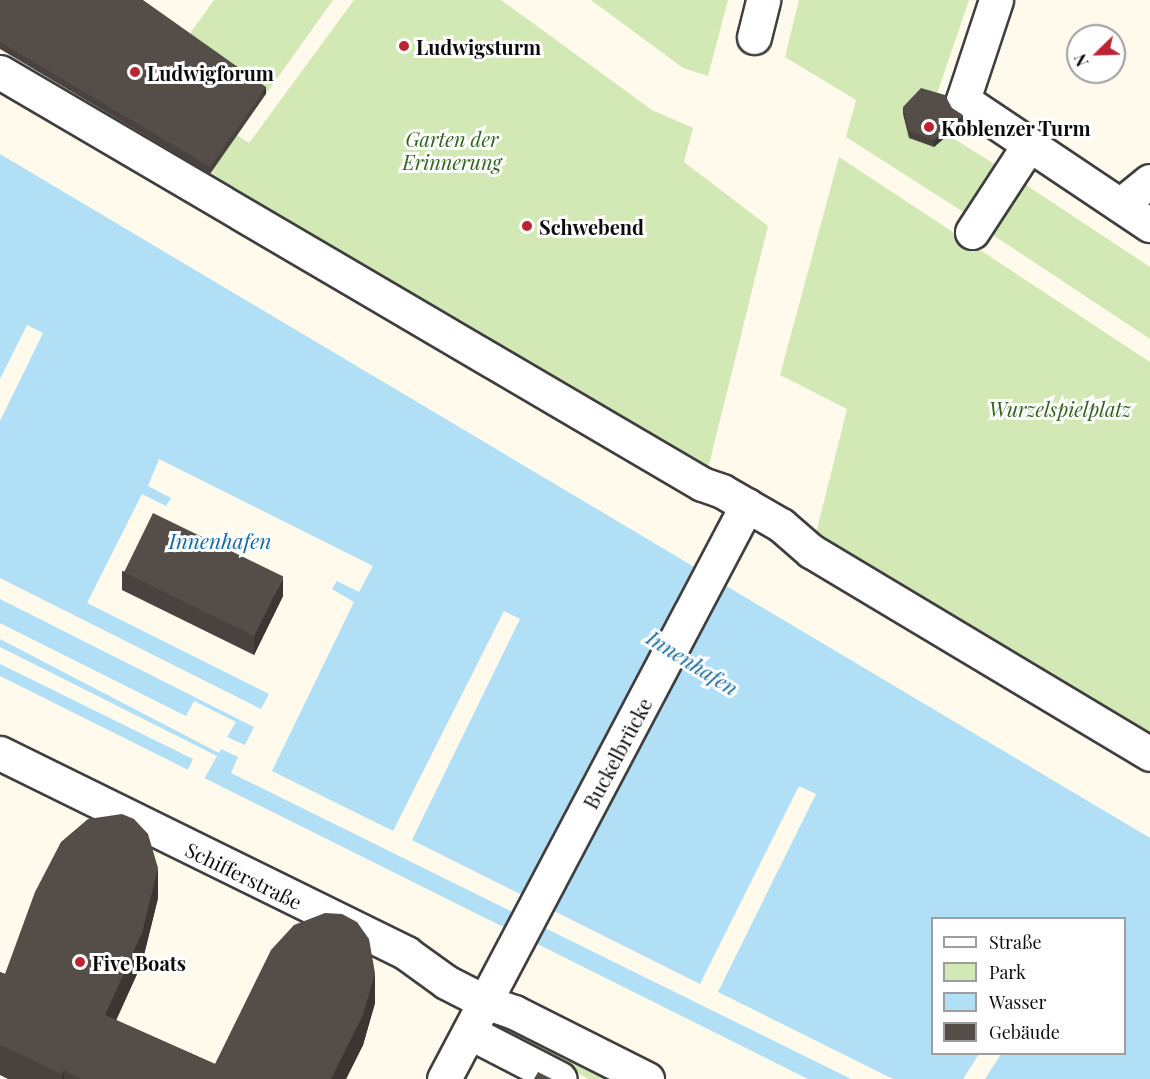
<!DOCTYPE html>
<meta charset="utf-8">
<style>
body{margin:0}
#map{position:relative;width:1150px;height:1079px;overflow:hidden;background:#fffaeb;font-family:"Playfair Display",serif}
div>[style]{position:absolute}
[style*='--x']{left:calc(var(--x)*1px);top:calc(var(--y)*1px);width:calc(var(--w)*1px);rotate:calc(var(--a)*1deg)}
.green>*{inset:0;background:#d3e9b5}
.water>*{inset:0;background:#b0dff6}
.pier>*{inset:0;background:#fffaeb}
.roads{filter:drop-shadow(2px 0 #3f3f3f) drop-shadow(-2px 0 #3f3f3f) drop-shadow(0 2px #3f3f3f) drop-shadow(0 -2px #3f3f3f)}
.street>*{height:33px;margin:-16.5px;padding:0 16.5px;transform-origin:16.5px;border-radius:16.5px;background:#fff}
.wall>*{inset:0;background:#49423e}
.shaded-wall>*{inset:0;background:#3c3632;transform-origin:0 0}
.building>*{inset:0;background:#554d48;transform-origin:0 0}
.dots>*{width:16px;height:16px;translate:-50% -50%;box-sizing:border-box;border:3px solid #fff;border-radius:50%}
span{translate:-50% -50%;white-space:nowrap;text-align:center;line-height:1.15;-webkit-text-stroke:6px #fff;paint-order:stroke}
.poi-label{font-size:20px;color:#0c0c0c;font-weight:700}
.left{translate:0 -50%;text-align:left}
.park-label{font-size:20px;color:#2f641c;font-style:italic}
.street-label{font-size:20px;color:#0c0c0c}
.water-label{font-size:21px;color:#15699e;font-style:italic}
.legend{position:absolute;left:931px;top:917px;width:195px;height:138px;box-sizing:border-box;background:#fff;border:2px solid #9e9e9e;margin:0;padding:8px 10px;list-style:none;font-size:18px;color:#0c0c0c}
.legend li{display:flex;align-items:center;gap:12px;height:30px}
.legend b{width:30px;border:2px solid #9e9e9e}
.north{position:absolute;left:1066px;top:24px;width:60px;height:60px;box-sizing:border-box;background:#fff;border:2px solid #9e9e9e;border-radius:50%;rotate:247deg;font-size:16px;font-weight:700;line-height:24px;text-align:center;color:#0c0c0c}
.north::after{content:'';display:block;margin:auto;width:21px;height:27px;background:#bd2432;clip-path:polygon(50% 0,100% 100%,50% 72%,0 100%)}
</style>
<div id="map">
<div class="green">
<div style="clip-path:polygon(214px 0,333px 0,266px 94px,186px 39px)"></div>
<div style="clip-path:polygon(354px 0,501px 0,652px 110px,693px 128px,684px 162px,768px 226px,707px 473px,205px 176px,237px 135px,249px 143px)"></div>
<div style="clip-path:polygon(591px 0,728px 0,708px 76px,683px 68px)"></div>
<div style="clip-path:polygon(799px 0,969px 0,936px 97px,948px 135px,996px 165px,968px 215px,846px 137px,856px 100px,785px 57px)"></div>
<div style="clip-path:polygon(839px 157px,1150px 362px,1150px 737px,815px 537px,847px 409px,780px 375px)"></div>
<div style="clip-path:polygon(1023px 183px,1150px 267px,1150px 339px,993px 235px,990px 229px)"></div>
<div style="clip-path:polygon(511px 1018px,633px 1079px,589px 1079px,503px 1034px)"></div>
</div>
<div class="water">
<div style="clip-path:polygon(evenodd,0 154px,1150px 838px,1150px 1079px,808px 1079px,0 676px,0 154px,932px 918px,1124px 918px,1124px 1054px,932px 1054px,932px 918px)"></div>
</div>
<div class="pier">
<div style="clip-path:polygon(27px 325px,43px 333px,0 421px,0 379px)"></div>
<div style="clip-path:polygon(159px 459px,373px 566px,359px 592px,337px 581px,332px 589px,354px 602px,272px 771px,393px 831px,504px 611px,520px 619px,412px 840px,700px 984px,799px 786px,816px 794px,718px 992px,893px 1079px,851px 1079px,231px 773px,238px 757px,221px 749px,219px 753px,0 639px,0 623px,186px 716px,194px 701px,236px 722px,227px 737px,245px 745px,254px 727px,0 599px,0 578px,261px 709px,269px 694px,87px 603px,142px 494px,166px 506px,171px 498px,148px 486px)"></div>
<div style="clip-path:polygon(0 647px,217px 756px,203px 781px,186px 773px,193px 759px,0 664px)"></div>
<div style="clip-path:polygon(979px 1054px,1001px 1054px,985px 1079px,963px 1079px)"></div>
</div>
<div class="roads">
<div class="street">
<div style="--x:996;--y:0;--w:105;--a:108.3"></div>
<div style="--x:963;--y:100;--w:225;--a:33.8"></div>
<div style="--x:754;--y:37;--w:38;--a:-76"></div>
<div style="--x:0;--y:72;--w:814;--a:30.41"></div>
<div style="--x:702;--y:484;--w:21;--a:19"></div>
<div style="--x:722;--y:491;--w:68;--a:30"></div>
<div style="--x:781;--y:525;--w:40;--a:41"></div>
<div style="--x:811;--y:551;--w:395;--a:30.9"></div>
<div style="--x:1120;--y:205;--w:38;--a:-39"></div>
<div style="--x:972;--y:232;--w:103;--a:-56.9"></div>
<div style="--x:0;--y:753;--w:453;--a:26.2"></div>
<div style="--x:406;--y:953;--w:49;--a:35.9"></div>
<div style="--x:446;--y:982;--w:44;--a:27.1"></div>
<div style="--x:485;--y:1002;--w:31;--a:19"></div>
<div style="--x:514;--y:1012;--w:149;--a:26.7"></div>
<div style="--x:469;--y:1032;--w:102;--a:27.3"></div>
<div style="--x:444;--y:1079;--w:649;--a:-62.17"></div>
</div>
</div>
<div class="wall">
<div style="clip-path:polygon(0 0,266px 94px,210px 174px,0 49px)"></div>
<div style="clip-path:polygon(903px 107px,952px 108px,963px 122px,934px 147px,909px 138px,903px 114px)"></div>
<div style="clip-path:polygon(122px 571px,283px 596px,254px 655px,122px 590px)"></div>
<div style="clip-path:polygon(158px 898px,142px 963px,116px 1020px,215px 1064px,375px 1003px,363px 1045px,346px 1079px,8px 1079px,0 1075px,0 972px,5px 974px)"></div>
</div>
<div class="shaded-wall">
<div style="left:266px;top:87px;width:7px;height:98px;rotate:90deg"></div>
<div style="clip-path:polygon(963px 115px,963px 122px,934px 147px,934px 140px)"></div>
<div style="clip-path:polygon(283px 577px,283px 596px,254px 655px,254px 635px)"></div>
<div style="clip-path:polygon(158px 868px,158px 898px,142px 963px,105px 1045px,105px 1015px)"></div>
<div style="clip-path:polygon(375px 973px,375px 1003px,363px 1045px,346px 1079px,331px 1079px)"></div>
<div style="clip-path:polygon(64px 1070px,64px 1079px,62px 1079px,62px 1074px)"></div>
</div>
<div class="building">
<div style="clip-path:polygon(0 0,143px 0,266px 87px,210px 167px,0 42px)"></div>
<div style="clip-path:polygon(921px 88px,945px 95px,952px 108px,963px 115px,934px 140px,909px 131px,903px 107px)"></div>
<div style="left:153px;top:513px;width:145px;height:66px;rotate:26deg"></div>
<div style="clip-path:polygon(122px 814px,134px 819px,148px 834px,158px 868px,142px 933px,105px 1015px,215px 1064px,271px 950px,294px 925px,325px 913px,342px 914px,357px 922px,369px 939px,375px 973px,363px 1015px,331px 1079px,82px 1079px,64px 1070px,62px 1074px,0 1045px,0 972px,5px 974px,35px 892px,61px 842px,88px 819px)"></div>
<div style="clip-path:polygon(538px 1072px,552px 1079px,534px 1079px)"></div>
</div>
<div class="dots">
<div style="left:404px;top:46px;background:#bd2432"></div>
<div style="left:135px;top:72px;background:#bd2432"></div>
<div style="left:929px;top:127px;background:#bd2432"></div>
<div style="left:527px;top:226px;background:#bd2432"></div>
<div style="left:80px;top:962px;background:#bd2432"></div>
</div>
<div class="poi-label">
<span class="left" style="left:416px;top:46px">Ludwigsturm</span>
<span class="left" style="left:147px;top:72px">Ludwigforum</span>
<span class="left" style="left:941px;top:127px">Koblenzer Turm</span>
<span class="left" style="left:539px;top:226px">Schwebend</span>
<span class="left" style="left:92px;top:962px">Five Boats</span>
</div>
<div class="park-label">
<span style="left:452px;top:150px">Garten der<br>Erinnerung</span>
<span style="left:1060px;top:408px">Wurzelspielplatz</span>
</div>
<div class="street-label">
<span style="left:617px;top:753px;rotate:-62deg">Buckelbrücke</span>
<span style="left:244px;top:875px;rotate:26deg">Schifferstraße</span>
</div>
<div class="water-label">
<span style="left:220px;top:540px">Innenhafen</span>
<span style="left:693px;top:662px;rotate:32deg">Innenhafen</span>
</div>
<ul class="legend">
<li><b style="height:8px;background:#fff"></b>Straße</li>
<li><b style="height:16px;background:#d3e9b5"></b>Park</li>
<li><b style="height:16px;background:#b0dff6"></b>Wasser</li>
<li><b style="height:16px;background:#554d48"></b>Gebäude</li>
</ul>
<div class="north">N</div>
</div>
